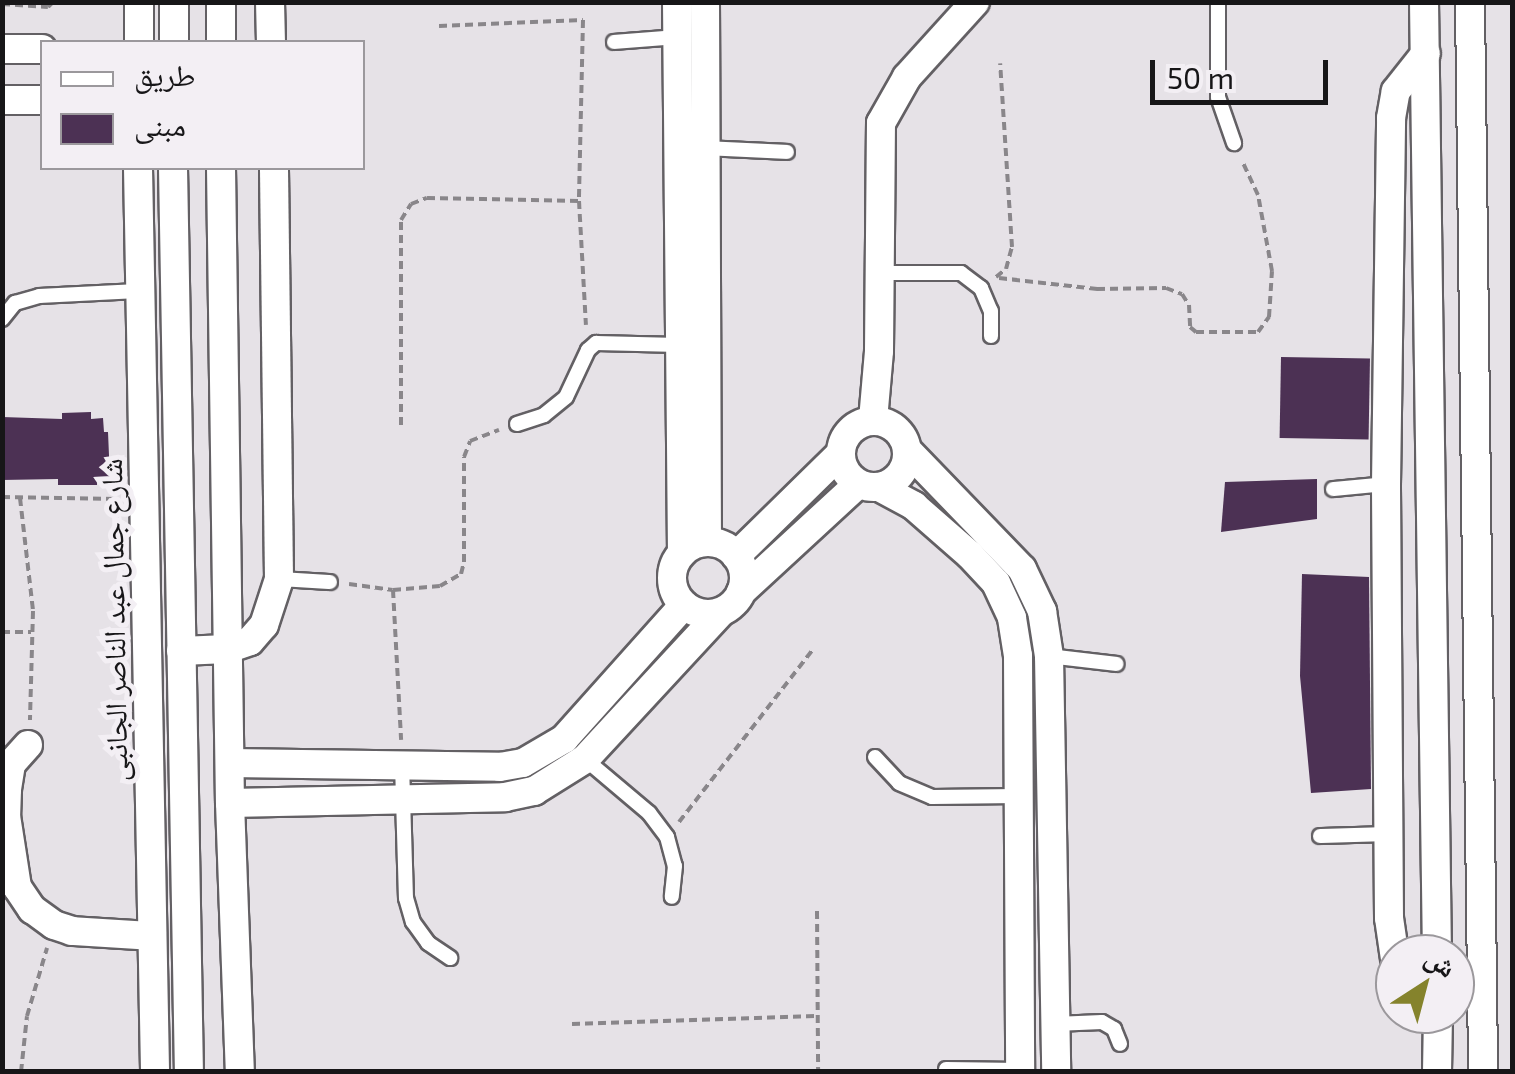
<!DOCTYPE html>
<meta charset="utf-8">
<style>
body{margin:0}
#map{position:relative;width:1515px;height:1074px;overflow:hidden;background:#e6e2e7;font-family:"Exo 2","Noto Naskh Arabic",sans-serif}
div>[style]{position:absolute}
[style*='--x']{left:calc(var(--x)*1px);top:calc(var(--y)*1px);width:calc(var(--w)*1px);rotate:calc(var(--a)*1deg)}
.building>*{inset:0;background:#4c3154;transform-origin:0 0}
.path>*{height:4px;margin-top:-2px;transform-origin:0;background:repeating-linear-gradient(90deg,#89868a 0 8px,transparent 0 13px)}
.roads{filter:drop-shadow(2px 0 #636064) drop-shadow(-2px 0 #636064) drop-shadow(0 2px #636064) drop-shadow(0 -2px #636064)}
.lane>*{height:14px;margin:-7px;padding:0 7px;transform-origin:7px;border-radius:7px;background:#fff}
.street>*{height:28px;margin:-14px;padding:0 14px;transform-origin:14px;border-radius:14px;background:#fff}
.street>.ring{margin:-14px;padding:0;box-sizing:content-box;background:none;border:28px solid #fff;border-radius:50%}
span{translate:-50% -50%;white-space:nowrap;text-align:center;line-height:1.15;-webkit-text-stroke:10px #f3eff4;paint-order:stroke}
.street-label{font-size:30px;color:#171618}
.frame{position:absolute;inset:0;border:5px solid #171618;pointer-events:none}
.legend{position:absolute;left:40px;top:40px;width:325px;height:130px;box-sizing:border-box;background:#f3eff4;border:2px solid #9b989c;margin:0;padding:12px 18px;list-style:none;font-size:30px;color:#171618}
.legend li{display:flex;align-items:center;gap:20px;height:50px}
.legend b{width:50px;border:2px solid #9b989c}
.north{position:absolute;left:1375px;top:934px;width:100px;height:100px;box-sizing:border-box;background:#f3eff4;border:2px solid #9b989c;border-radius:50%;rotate:36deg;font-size:28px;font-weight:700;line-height:40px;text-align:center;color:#171618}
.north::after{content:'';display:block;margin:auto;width:35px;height:45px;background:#85832c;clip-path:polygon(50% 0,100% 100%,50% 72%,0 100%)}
.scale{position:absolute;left:1150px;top:60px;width:178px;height:45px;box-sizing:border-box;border:5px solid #171618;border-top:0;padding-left:12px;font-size:30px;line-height:35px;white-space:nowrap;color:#171618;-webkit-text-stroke:8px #f3eff4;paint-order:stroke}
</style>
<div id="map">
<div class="building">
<div style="left:1281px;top:357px;width:89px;height:81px;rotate:1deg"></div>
<div style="clip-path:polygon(91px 412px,91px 419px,103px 418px,104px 432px,108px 432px,110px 479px,97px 480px,97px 485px,58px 485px,58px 479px,2px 480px,2px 417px,62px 419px,62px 413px)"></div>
<div style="clip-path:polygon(1317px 479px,1317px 519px,1221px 532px,1225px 482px)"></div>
<div style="clip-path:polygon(1302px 574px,1369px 577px,1371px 789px,1311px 793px,1300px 676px)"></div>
</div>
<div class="path">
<div style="--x:2;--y:4;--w:46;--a:3.7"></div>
<div style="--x:48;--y:7;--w:7;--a:-45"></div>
<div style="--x:439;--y:26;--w:144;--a:-2.4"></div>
<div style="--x:583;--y:20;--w:181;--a:91.3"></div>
<div style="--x:579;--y:201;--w:124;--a:86.8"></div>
<div style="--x:996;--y:277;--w:13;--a:-39"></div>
<div style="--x:1006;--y:269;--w:23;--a:-75"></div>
<div style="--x:1012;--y:247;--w:184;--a:-93.7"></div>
<div style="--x:999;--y:278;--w:99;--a:6.4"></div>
<div style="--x:1097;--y:289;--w:69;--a:-0.8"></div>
<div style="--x:1166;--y:288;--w:17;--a:21"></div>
<div style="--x:1182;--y:294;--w:13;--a:58"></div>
<div style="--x:1189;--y:305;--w:22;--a:87"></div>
<div style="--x:1190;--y:327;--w:8;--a:40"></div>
<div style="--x:1196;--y:332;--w:62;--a:0"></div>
<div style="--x:1258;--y:332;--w:19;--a:-54"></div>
<div style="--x:1269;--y:317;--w:46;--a:-86.3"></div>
<div style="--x:1272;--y:271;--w:77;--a:-100.4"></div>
<div style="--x:1258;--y:195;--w:38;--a:-115"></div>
<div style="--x:401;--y:425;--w:205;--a:-90"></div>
<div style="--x:401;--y:220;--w:19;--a:-58"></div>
<div style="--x:411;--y:204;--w:17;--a:-21"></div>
<div style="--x:427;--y:198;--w:152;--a:1.1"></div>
<div style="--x:2;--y:497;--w:116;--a:1"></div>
<div style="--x:20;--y:498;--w:114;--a:83.4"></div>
<div style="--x:33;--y:611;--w:109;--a:91.6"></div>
<div style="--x:349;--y:584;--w:44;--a:7.8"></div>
<div style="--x:393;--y:590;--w:47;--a:-4.9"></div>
<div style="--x:440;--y:586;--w:24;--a:-30"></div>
<div style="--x:461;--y:574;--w:12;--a:-76"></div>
<div style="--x:464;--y:562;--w:105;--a:-90"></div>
<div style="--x:464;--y:457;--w:17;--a:-69"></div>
<div style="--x:470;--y:441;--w:31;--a:-21"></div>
<div style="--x:393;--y:590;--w:150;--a:86.9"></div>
<div style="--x:2;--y:632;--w:29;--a:0"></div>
<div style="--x:679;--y:822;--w:220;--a:-52.2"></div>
<div style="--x:817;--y:911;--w:161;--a:89.6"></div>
<div style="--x:572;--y:1024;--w:243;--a:-1.9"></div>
<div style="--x:21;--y:1072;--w:56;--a:-83.9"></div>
<div style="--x:27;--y:1016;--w:71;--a:-73.6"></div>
</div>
<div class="roads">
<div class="lane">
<div style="--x:1218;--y:2;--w:95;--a:90"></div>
<div style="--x:1218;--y:97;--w:49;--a:70.8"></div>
<div style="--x:614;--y:42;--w:63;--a:-4.5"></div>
<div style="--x:706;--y:148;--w:81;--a:2.8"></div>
<div style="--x:879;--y:273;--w:82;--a:0"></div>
<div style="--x:961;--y:273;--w:25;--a:37"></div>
<div style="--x:981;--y:288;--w:25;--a:67"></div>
<div style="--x:991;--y:311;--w:25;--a:90"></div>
<div style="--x:2;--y:319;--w:21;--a:-51"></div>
<div style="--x:15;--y:303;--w:25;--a:-16"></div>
<div style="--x:39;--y:296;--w:99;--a:-2.9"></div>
<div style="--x:517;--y:424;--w:28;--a:-18"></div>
<div style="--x:544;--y:415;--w:28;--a:-39"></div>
<div style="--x:566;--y:397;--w:52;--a:-64.9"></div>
<div style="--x:588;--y:350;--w:11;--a:-41"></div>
<div style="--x:596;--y:343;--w:83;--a:1.4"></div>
<div style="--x:1333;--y:489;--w:53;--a:-5.4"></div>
<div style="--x:279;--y:579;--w:51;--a:3.4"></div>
<div style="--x:1049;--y:656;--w:68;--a:6.7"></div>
<div style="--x:875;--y:757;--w:35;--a:47"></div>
<div style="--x:899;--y:783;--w:36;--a:23"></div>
<div style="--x:932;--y:797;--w:86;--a:-0.7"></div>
<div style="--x:585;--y:759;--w:84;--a:40.2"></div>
<div style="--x:649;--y:813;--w:30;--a:53"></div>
<div style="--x:667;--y:837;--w:30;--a:75"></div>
<div style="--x:675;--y:866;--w:31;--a:96"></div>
<div style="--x:402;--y:764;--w:134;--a:88.3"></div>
<div style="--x:406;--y:898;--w:25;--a:74"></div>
<div style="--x:413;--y:922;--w:26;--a:54"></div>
<div style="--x:428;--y:943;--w:27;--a:34"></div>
<div style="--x:1320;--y:836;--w:69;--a:-1.7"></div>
<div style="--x:1055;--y:1024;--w:47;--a:-2.4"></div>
<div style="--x:1102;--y:1022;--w:14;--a:30"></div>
<div style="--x:1114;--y:1029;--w:16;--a:68"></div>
<div style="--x:946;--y:1069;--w:74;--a:0.8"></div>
</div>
<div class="street">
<div style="--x:139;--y:2;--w:40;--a:90"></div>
<div style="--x:174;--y:2;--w:40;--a:90"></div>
<div style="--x:221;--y:2;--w:40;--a:90"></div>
<div style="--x:270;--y:2;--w:40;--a:88.6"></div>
<div style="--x:677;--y:2;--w:551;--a:89.48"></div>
<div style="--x:705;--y:2;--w:540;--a:89.79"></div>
<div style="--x:1424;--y:2;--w:952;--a:89.22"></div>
<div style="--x:1470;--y:2;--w:1070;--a:89.3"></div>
<div style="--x:2;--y:49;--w:40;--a:0"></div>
<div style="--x:2;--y:100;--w:40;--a:0"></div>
<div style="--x:138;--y:168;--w:904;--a:88.92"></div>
<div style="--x:173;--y:168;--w:904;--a:88.99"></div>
<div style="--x:221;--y:168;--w:635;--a:89.19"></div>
<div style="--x:230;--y:803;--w:269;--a:87.9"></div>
<div style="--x:873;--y:420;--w:69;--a:-85"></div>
<div style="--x:879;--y:351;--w:228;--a:-89.5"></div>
<div style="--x:881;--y:123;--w:53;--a:-60.5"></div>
<div style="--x:907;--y:77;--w:101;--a:-47.8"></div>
<div class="ring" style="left:841px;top:421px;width:38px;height:38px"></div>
<div style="--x:908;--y:451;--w:164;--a:46"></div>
<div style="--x:1022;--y:569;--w:47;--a:64.5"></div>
<div style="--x:1042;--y:611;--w:46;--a:81.2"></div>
<div style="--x:1049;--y:656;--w:416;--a:89"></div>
<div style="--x:879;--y:487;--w:40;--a:28"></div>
<div style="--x:914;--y:506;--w:74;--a:41.2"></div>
<div style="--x:970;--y:555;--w:38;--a:47"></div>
<div style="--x:996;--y:583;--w:38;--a:65"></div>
<div style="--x:1012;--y:618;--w:38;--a:81"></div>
<div style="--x:1018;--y:656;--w:416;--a:89.7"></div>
<div class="ring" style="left:672px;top:542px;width:44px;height:44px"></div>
<div style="--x:736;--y:556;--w:146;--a:-44.4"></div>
<div style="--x:741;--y:592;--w:159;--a:-42.7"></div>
<div style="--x:181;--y:651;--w:46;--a:-2.5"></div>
<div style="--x:227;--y:649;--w:24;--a:-19"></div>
<div style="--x:250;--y:641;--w:21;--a:-49"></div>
<div style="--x:264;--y:625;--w:48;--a:-71.9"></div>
<div style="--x:279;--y:579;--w:411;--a:-90.7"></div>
<div style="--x:28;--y:745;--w:25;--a:132"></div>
<div style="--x:11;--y:764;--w:26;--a:99"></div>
<div style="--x:7;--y:790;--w:26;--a:92"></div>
<div style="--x:6;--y:816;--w:72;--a:81.2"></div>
<div style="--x:17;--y:887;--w:27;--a:56"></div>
<div style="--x:32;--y:909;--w:27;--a:36"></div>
<div style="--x:54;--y:925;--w:19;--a:18"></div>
<div style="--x:72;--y:931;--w:80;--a:3.6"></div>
<div style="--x:230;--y:763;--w:270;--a:0.8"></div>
<div style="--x:500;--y:767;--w:23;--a:-10"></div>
<div style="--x:523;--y:763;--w:48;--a:-30.3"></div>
<div style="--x:564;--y:739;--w:180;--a:-48.2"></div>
<div style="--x:230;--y:803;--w:275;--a:-1.2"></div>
<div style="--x:505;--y:797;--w:30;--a:-12"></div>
<div style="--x:534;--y:791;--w:60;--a:-32.1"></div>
<div style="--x:585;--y:759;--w:200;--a:-47.2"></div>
<div style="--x:1395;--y:959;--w:41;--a:-98.3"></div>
<div style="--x:1389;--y:918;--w:434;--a:-90.4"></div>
<div style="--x:1386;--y:484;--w:366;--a:-89.2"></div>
<div style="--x:1391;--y:118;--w:27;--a:-80"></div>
<div style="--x:1396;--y:91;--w:48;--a:-51.7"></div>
<div style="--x:1437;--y:1072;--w:58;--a:-89"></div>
</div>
</div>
<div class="street-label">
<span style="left:113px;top:620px;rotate:-91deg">شارع جمال عبد الناصر الجانبى</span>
</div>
<div class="frame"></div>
<ul class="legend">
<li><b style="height:12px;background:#fff"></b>طريق</li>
<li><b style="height:28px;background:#4c3154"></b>مبنى</li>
</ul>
<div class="north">ش</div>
<div class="scale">50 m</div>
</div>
